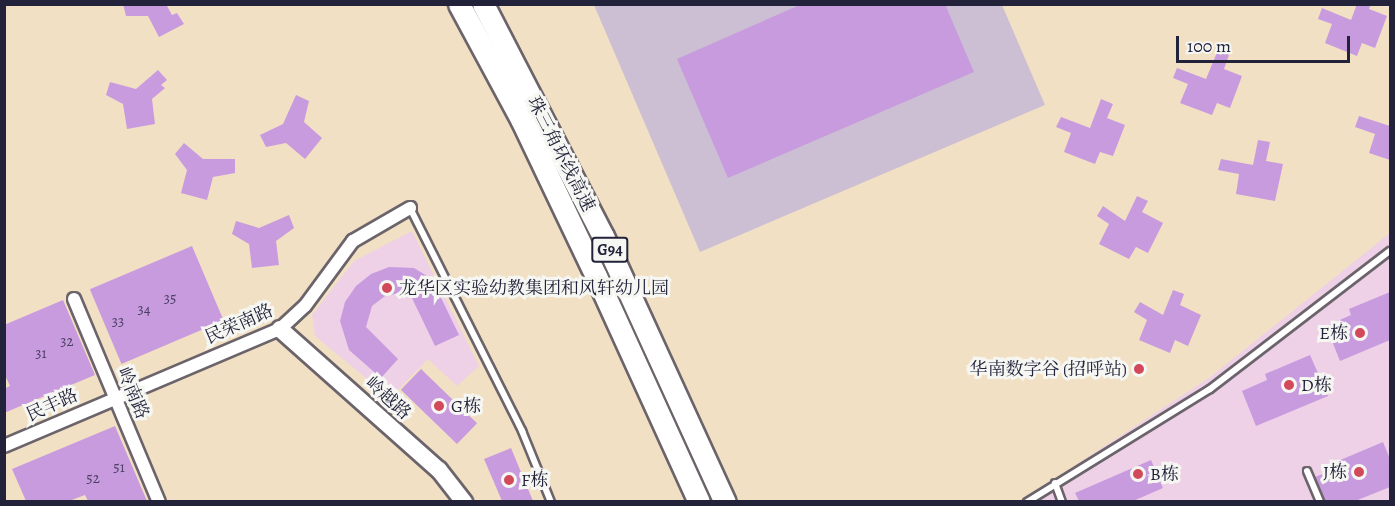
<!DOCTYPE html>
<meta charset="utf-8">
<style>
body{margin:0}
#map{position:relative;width:1395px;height:506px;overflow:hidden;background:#f2e0c4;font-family:Alegreya,"Noto Serif SC",serif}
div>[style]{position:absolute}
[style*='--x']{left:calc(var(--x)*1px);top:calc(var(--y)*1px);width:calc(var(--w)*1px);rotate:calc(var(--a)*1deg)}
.built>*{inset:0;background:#eed0e7}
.industrial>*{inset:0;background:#ccbed3}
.building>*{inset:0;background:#c89bdf;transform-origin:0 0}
.roads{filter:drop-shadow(2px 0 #6b646b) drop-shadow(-2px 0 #6b646b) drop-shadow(0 2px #6b646b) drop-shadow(0 -2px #6b646b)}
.lane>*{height:6px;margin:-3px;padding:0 3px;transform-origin:3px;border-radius:3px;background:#fff}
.street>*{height:12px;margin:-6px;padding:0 6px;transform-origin:6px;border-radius:6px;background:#fff}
.secondary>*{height:16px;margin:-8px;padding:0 8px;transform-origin:8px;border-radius:8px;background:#fff}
.highway>*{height:21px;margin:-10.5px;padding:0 10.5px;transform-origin:10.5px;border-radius:10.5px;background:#fff}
.dots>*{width:16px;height:16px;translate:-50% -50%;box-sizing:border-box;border:3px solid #f6f6f2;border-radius:50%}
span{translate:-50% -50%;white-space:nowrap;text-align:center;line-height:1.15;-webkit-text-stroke:6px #f6f6f2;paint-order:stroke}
.number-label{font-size:15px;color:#4c4064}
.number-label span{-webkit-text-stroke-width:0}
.shield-label span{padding:2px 4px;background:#f6f6f2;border:2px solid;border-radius:4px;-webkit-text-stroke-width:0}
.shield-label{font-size:16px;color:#22223b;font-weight:700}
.street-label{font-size:18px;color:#22223b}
.poi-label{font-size:18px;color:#22223b}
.left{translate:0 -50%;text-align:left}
.right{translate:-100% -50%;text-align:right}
.frame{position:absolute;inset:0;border:6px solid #22223b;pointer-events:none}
.scale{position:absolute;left:1176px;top:36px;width:174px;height:27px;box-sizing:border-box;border:3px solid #22223b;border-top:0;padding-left:8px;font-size:18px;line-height:21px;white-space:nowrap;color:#22223b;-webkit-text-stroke:4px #f6f6f2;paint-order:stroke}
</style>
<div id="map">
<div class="built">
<div style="clip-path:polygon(412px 231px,479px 366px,457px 386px,428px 359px,390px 398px,315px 336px,312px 315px,354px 261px)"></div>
<div style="clip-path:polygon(1390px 233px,1390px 501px,1019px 502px,1209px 378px)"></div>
</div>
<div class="industrial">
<div style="clip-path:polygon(594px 5px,1002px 5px,1045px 105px,700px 252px)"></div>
</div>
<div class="building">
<div style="clip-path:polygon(123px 4px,166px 4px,172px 15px,177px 13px,184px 24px,159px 37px,148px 16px,126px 16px)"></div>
<div style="clip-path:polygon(802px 4px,945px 4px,974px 72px,728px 178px,677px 59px)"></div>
<div style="clip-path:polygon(1357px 4px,1371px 4px,1369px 9px,1387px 16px,1375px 48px,1362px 43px,1357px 56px,1325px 43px,1332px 24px,1318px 19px,1322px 8px,1351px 20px)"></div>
<div style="clip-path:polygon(1218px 50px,1229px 55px,1224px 69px,1242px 76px,1230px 108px,1217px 103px,1212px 115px,1180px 103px,1188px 84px,1173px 78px,1177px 68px,1206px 79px)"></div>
<div style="clip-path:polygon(158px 70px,167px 80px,161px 85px,165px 88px,152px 99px,155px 124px,127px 129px,123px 104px,106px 95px,110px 82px,136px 89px)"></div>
<div style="clip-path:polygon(296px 95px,309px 101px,304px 122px,322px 138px,305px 159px,286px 143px,266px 147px,260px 135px,283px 124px)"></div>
<div style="clip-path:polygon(1101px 99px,1113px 104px,1107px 118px,1125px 125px,1113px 156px,1100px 152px,1095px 164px,1064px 152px,1071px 133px,1056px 127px,1061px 117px,1090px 128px)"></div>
<div style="clip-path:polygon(1359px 116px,1390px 126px,1390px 160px,1369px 153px,1375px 134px,1355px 127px)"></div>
<div style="clip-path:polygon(1258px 140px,1270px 142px,1266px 161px,1283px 164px,1275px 201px,1236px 194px,1239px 174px,1218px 170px,1221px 159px,1253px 165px)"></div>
<div style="clip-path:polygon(184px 143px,203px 159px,235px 159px,235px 173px,213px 177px,207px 200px,181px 193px,187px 170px,175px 154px)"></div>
<div style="clip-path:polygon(1137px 196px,1148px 201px,1142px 212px,1163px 223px,1148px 253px,1136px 247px,1129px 259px,1099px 244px,1109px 224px,1097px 216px,1103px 206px,1125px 221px)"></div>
<div style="clip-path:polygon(289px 215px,294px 228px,276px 241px,279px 265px,252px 268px,249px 244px,232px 234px,236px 221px,259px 228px)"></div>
<div style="left:192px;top:246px;width:81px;height:111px;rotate:67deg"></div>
<div style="clip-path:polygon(389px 267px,414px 268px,432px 279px,459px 335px,435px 346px,411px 296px,404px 292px,385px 296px,372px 306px,366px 327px,398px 359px,381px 378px,349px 350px,340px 321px,345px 302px,356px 286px,371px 274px)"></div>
<div style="clip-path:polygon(1173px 290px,1184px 294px,1180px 305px,1201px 315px,1188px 346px,1175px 340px,1170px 353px,1139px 340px,1147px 320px,1134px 312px,1140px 302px,1163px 315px)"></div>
<div style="clip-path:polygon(1390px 292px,1390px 340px,1340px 361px,1326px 326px,1351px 315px,1349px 309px)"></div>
<div style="clip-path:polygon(63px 300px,95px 375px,4px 413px,4px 389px,10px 386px,4px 373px,4px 325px)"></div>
<div style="clip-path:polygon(1310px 355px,1328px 396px,1256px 426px,1242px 391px,1267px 380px,1265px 374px)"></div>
<div style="left:421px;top:369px;width:78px;height:29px;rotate:44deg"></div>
<div style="clip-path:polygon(115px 426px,147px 501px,88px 501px,85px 495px,69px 501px,26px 501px,12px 469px)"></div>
<div style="clip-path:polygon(1383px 442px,1390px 459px,1390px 487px,1355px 501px,1325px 501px,1315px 477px,1340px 467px,1338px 461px)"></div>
<div style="clip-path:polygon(511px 448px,533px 501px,502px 501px,484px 459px)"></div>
<div style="clip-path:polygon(1151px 460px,1163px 488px,1133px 501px,1079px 501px,1075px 493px)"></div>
</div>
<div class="roads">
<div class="lane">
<div style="--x:410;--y:208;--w:250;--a:63.3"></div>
<div style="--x:522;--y:431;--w:77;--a:67.8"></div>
<div style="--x:1307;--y:471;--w:34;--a:67"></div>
<div style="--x:1055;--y:483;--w:20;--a:70"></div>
<div style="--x:1027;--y:502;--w:215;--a:-31.7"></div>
<div style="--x:1210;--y:389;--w:227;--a:-37.5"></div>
</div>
<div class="street">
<div style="--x:74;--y:299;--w:220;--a:67.3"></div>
<div style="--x:4;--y:446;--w:300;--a:-23"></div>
<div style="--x:280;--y:329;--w:34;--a:-43"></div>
<div style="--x:305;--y:306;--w:81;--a:-53.6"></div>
<div style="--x:353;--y:241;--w:66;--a:-30.1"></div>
</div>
<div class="secondary">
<div style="--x:280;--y:329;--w:213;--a:41.6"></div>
<div style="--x:439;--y:470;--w:41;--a:52"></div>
</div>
<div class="highway">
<div style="--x:459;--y:4;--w:131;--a:61.7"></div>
<div style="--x:521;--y:119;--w:174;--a:64.5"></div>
<div style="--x:596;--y:276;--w:248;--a:65.5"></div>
<div style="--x:483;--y:4;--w:261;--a:62.7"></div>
<div style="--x:603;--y:236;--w:293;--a:65.4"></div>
</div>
</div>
<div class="dots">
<div style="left:387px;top:288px;background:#d1495b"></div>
<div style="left:1360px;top:333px;background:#d1495b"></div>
<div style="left:1139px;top:369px;background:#d1495b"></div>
<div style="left:1289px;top:385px;background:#d1495b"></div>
<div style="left:439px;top:406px;background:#d1495b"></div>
<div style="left:1359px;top:472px;background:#d1495b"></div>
<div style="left:1138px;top:474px;background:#d1495b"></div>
<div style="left:509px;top:480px;background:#d1495b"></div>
</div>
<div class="number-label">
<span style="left:170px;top:299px">35</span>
<span style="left:144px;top:310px">34</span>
<span style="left:118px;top:322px">33</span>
<span style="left:67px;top:342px">32</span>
<span style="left:41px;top:354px">31</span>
<span style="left:119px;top:468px">51</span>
<span style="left:93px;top:479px">52</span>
</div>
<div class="shield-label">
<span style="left:610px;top:250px">G94</span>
</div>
<div class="street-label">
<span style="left:561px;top:154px;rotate:63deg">珠三角环线高速</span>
<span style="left:239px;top:324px;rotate:-24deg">民荣南路</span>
<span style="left:133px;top:393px;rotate:67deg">岭南路</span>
<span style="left:388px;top:398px;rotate:42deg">岭越路</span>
<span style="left:52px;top:405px;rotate:-24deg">民丰路</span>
</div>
<div class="poi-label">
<span class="left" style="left:399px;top:288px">龙华区实验幼教集团和风轩幼儿园</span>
<span class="right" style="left:1348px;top:333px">E栋</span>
<span class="right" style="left:1127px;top:369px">华南数字谷 (招呼站)</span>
<span class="left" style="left:1301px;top:385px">D栋</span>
<span class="left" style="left:451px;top:406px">G栋</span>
<span class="right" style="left:1347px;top:472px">J栋</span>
<span class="left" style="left:1150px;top:474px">B栋</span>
<span class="left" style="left:521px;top:480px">F栋</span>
</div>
<div class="frame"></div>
<div class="scale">100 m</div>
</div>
